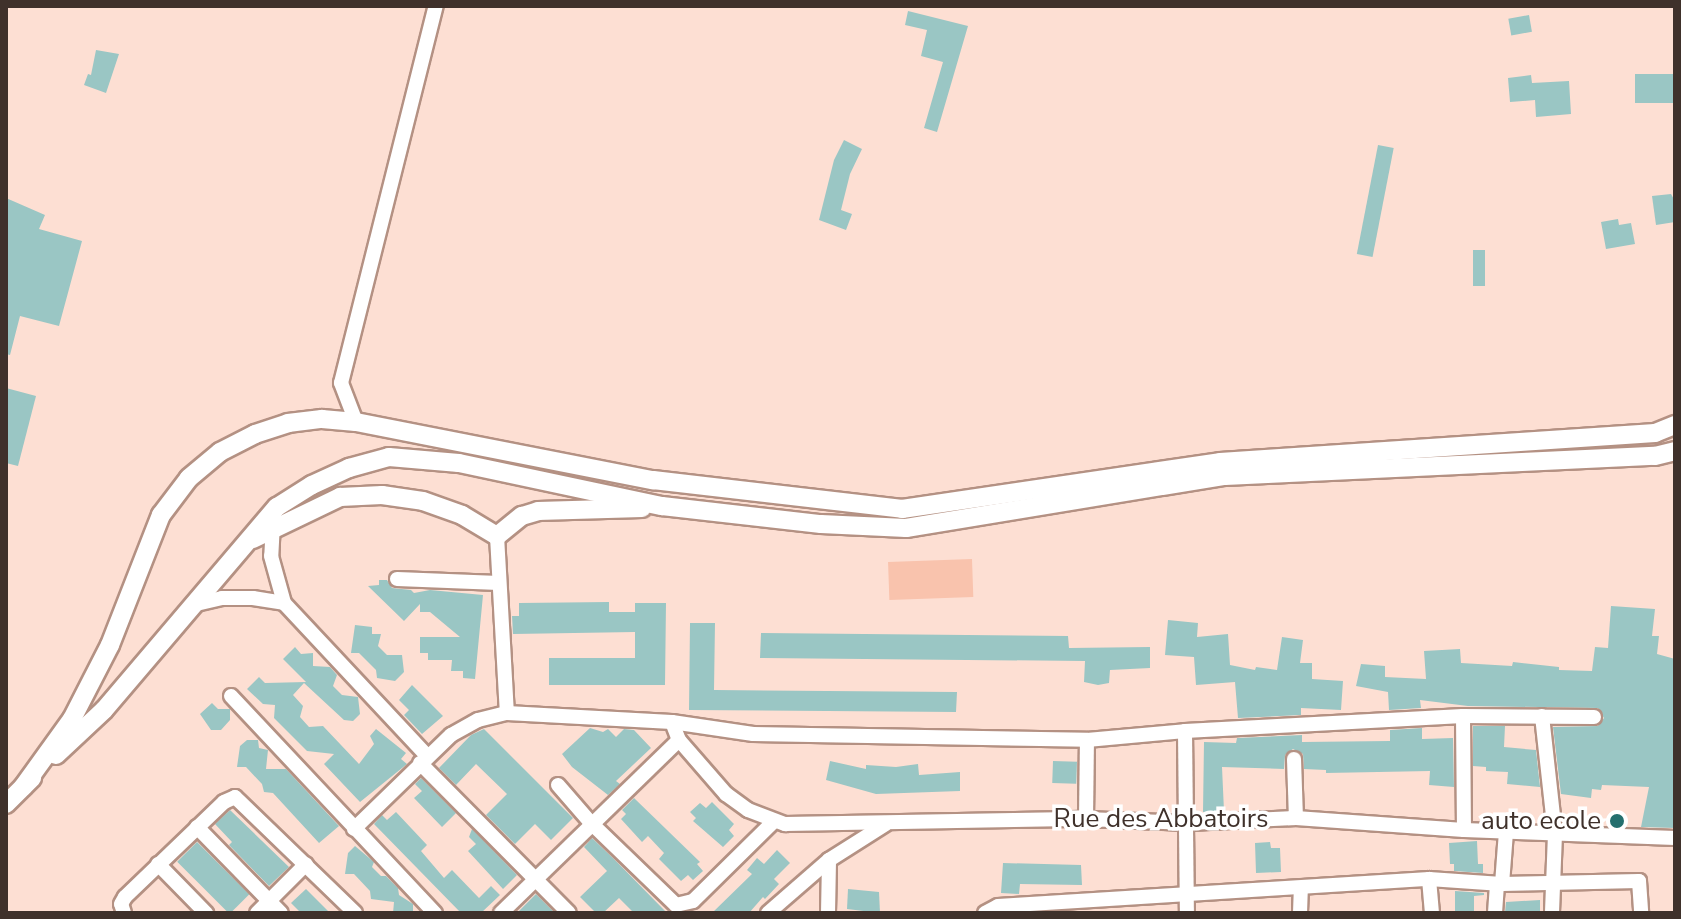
<!DOCTYPE html>
<style>
body{margin:0}
#map{position:relative;width:1681px;height:919px;overflow:hidden;background:#fddfd3;font-family:"Nunito Sans",sans-serif}
div>[style]{position:absolute}
[style*='--x']{left:calc(var(--x)*1px);top:calc(var(--y)*1px);width:calc(var(--w)*1px);rotate:calc(var(--a)*1deg)}
.green>*{inset:0;background:#f9c3ad;transform-origin:0 0}
.building>*{inset:0;background:#9ac6c4;transform-origin:0 0}
.roads{filter:drop-shadow(2px 0 #b49183) drop-shadow(-2px 0 #b49183) drop-shadow(0 2px #b49183) drop-shadow(0 -2px #b49183)}
.minor>*{height:14px;margin:-7px;padding:0 7px;transform-origin:7px;border-radius:7px;background:#fff}
.tertiary>*{height:18px;margin:-9px;padding:0 9px;transform-origin:9px;border-radius:9px;background:#fff}
.dots>*{width:22px;height:22px;translate:-50% -50%;box-sizing:border-box;border:4px solid #fff;border-radius:50%}
span{translate:-50% -50%;white-space:nowrap;text-align:center;line-height:1.15;-webkit-text-stroke:7px #fff;paint-order:stroke}
.street-label{font-size:26px;color:#3f312b}
.poi-label{font-size:26px;color:#3f312b}
.right{translate:-100% -50%;text-align:right}
.frame{position:absolute;inset:0;border:8px solid #3f312b;pointer-events:none}
</style>
<div id="map">
<div class="green">
<div style="left:972px;top:559px;width:38px;height:84px;rotate:88deg"></div>
</div>
<div class="building">
<div style="clip-path:polygon(908px 11px,968px 26px,937px 132px,924px 128px,943px 62px,921px 56px,927px 30px,905px 25px)"></div>
<div style="left:1529px;top:15px;width:17px;height:21px;rotate:80deg"></div>
<div style="clip-path:polygon(96px 50px,119px 54px,106px 93px,84px 85px,88px 74px,91px 75px)"></div>
<div style="left:1675px;top:74px;width:29px;height:40px;rotate:90deg"></div>
<div style="clip-path:polygon(1531px 75px,1532px 83px,1569px 81px,1571px 114px,1536px 117px,1535px 100px,1510px 102px,1508px 78px)"></div>
<div style="clip-path:polygon(844px 140px,862px 149px,850px 174px,841px 210px,852px 214px,846px 230px,819px 220px,834px 160px)"></div>
<div style="left:1378px;top:145px;width:16px;height:111px;rotate:11deg"></div>
<div style="clip-path:polygon(1671px 194px,1675px 201px,1675px 222px,1656px 225px,1652px 196px)"></div>
<div style="clip-path:polygon(6px 198px,45px 215px,39px 229px,82px 241px,59px 326px,20px 316px,10px 355px,6px 354px)"></div>
<div style="clip-path:polygon(1618px 219px,1619px 225px,1631px 223px,1635px 244px,1606px 249px,1601px 222px)"></div>
<div style="left:1473px;top:250px;width:12px;height:36px"></div>
<div style="clip-path:polygon(6px 388px,36px 396px,18px 466px,6px 463px)"></div>
<div style="clip-path:polygon(379px 580px,387px 580px,392px 588px,411px 590px,414px 593px,430px 590px,483px 595px,475px 679px,463px 678px,463px 671px,451px 671px,452px 660px,428px 660px,428px 653px,420px 653px,420px 637px,460px 637px,430px 612px,420px 612px,420px 604px,404px 621px,368px 586px,379px 585px)"></div>
<div style="clip-path:polygon(609px 602px,609px 612px,635px 612px,635px 603px,666px 603px,665px 685px,549px 685px,549px 658px,635px 658px,635px 632px,513px 634px,512px 616px,519px 616px,519px 603px)"></div>
<div style="clip-path:polygon(1611px 606px,1655px 609px,1652px 636px,1659px 636px,1657px 654px,1675px 659px,1675px 828px,1641px 827px,1649px 787px,1602px 785px,1601px 790px,1592px 789px,1591px 798px,1561px 794px,1553px 727px,1598px 726px,1604px 718px,1598px 708px,1468px 706px,1420px 700px,1421px 708px,1389px 710px,1388px 692px,1356px 686px,1361px 664px,1385px 666px,1385px 677px,1426px 679px,1424px 651px,1460px 649px,1461px 663px,1512px 666px,1513px 662px,1559px 667px,1559px 670px,1592px 671px,1595px 647px,1608px 648px)"></div>
<div style="clip-path:polygon(1168px 620px,1198px 623px,1197px 637px,1228px 634px,1230px 665px,1255px 670px,1256px 667px,1277px 670px,1282px 637px,1303px 640px,1300px 663px,1312px 663px,1312px 679px,1343px 681px,1341px 710px,1301px 708px,1301px 715px,1238px 718px,1235px 682px,1196px 685px,1194px 657px,1165px 655px)"></div>
<div style="clip-path:polygon(690px 623px,715px 623px,714px 690px,957px 692px,956px 712px,689px 710px)"></div>
<div style="clip-path:polygon(355px 625px,372px 627px,372px 634px,381px 634px,378px 646px,387px 655px,402px 655px,404px 672px,395px 681px,377px 678px,376px 670px,359px 653px,351px 653px)"></div>
<div style="clip-path:polygon(761px 633px,1068px 636px,1069px 648px,1150px 647px,1150px 668px,1110px 670px,1109px 683px,1098px 685px,1084px 682px,1085px 661px,760px 658px)"></div>
<div style="clip-path:polygon(295px 647px,301px 654px,313px 653px,313px 666px,330px 667px,337px 675px,333px 686px,342px 695px,358px 697px,360px 714px,353px 721px,344px 720px,304px 683px,293px 695px,303px 706px,300px 717px,309px 727px,323px 726px,359px 764px,374px 744px,370px 736px,376px 729px,406px 753px,401px 759px,407px 764px,360px 802px,324px 764px,334px 754px,307px 751px,274px 718px,275px 705px,263px 704px,247px 689px,259px 677px,265px 683px,306px 682px,283px 659px)"></div>
<div style="clip-path:polygon(412px 685px,443px 716px,422px 734px,404px 715px,409px 710px,399px 700px)"></div>
<div style="clip-path:polygon(212px 703px,218px 709px,230px 709px,230px 720px,221px 730px,211px 730px,200px 714px)"></div>
<div style="clip-path:polygon(1473px 726px,1505px 726px,1504px 747px,1536px 750px,1540px 787px,1507px 784px,1508px 772px,1486px 771px,1486px 767px,1473px 766px)"></div>
<div style="clip-path:polygon(590px 728px,603px 732px,608px 729px,616px 737px,624px 729px,634px 730px,651px 748px,616px 781px,620px 784px,608px 795px,572px 767px,562px 754px)"></div>
<div style="clip-path:polygon(1422px 728px,1422px 739px,1453px 738px,1454px 787px,1429px 785px,1430px 771px,1326px 773px,1326px 770px,1304px 769px,1303px 754px,1293px 749px,1285px 755px,1284px 769px,1222px 767px,1224px 811px,1203px 812px,1204px 742px,1236px 743px,1237px 738px,1302px 735px,1302px 742px,1390px 741px,1390px 730px)"></div>
<div style="clip-path:polygon(484px 729px,573px 818px,551px 840px,535px 824px,515px 844px,486px 815px,507px 794px,476px 764px,456px 785px,439px 768px,471px 735px)"></div>
<div style="clip-path:polygon(247px 740px,258px 740px,259px 748px,268px 750px,266px 769px,286px 769px,339px 826px,319px 843px,273px 793px,264px 792px,262px 784px,246px 767px,237px 767px,240px 746px)"></div>
<div style="clip-path:polygon(830px 761px,866px 769px,866px 765px,896px 767px,918px 764px,919px 775px,960px 772px,960px 791px,876px 794px,826px 780px)"></div>
<div style="left:1053px;top:761px;width:24px;height:22px;rotate:2deg"></div>
<div style="clip-path:polygon(421px 778px,456px 813px,442px 827px,414px 798px,422px 791px,415px 784px)"></div>
<div style="clip-path:polygon(634px 798px,700px 862px,697px 864px,703px 871px,693px 880px,688px 875px,681px 881px,659px 859px,664px 853px,648px 836px,642px 842px,621px 819px,626px 814px,622px 810px)"></div>
<div style="clip-path:polygon(712px 802px,734px 824px,729px 830px,734px 836px,723px 847px,693px 821px,696px 818px,690px 812px,700px 803px,706px 808px)"></div>
<div style="clip-path:polygon(230px 810px,289px 867px,269px 886px,229px 845px,232px 842px,215px 824px)"></div>
<div style="clip-path:polygon(396px 812px,427px 845px,421px 851px,444px 878px,452px 870px,479px 898px,491px 886px,500px 895px,481px 913px,461px 913px,374px 824px,382px 815px,387px 820px)"></div>
<div style="clip-path:polygon(472px 829px,517px 875px,503px 889px,468px 851px,476px 844px,469px 837px)"></div>
<div style="clip-path:polygon(592px 838px,613px 858px,667px 913px,634px 913px,619px 898px,603px 913px,596px 913px,580px 897px,607px 871px,584px 847px)"></div>
<div style="clip-path:polygon(1477px 841px,1478px 864px,1483px 864px,1483px 873px,1454px 871px,1454px 864px,1450px 864px,1449px 843px)"></div>
<div style="left:197px;top:842px;width:74px;height:28px;rotate:45deg"></div>
<div style="clip-path:polygon(1270px 842px,1271px 848px,1280px 848px,1281px 872px,1256px 873px,1255px 843px)"></div>
<div style="clip-path:polygon(355px 846px,374px 862px,372px 867px,381px 876px,386px 876px,398px 888px,399px 895px,413px 904px,413px 913px,393px 913px,394px 902px,371px 899px,370px 891px,354px 874px,345px 874px,348px 853px)"></div>
<div style="clip-path:polygon(777px 850px,790px 863px,774px 879px,779px 884px,765px 899px,763px 897px,749px 913px,712px 913px,752px 874px,747px 870px,757px 858px,764px 864px)"></div>
<div style="clip-path:polygon(1003px 863px,1081px 865px,1082px 885px,1020px 884px,1019px 894px,1001px 893px)"></div>
<div style="clip-path:polygon(306px 889px,330px 913px,301px 913px,291px 903px)"></div>
<div style="clip-path:polygon(848px 889px,879px 892px,880px 913px,847px 909px)"></div>
<div style="clip-path:polygon(1455px 891px,1484px 893px,1484px 895px,1474px 896px,1474px 913px,1455px 913px)"></div>
<div style="clip-path:polygon(536px 894px,555px 913px,517px 913px)"></div>
<div style="clip-path:polygon(1540px 900px,1540px 913px,1505px 913px,1506px 902px)"></div>
</div>
<div class="roads">
<div class="minor">
<div style="--x:356;--y:422;--w:42;--a:-111"></div>
<div style="--x:341;--y:383;--w:389;--a:-75.9"></div>
<div style="--x:273;--y:523;--w:33;--a:93"></div>
<div style="--x:271;--y:556;--w:49;--a:74.5"></div>
<div style="--x:284;--y:603;--w:209;--a:46.9"></div>
<div style="--x:497;--y:536;--w:177;--a:86.8"></div>
<div style="--x:397;--y:579;--w:102;--a:2.2"></div>
<div style="--x:192;--y:605;--w:31;--a:-13"></div>
<div style="--x:222;--y:598;--w:31;--a:0"></div>
<div style="--x:253;--y:598;--w:31;--a:9"></div>
<div style="--x:231;--y:696;--w:298;--a:46.8"></div>
<div style="--x:1463;--y:716;--w:114;--a:89.5"></div>
<div style="--x:1542;--y:716;--w:119;--a:83.7"></div>
<div style="--x:1555;--y:834;--w:79;--a:92.2"></div>
<div style="--x:672;--y:722;--w:19;--a:69"></div>
<div style="--x:679;--y:740;--w:72;--a:49"></div>
<div style="--x:726;--y:794;--w:27;--a:36"></div>
<div style="--x:748;--y:810;--w:40;--a:21"></div>
<div style="--x:785;--y:824;--w:301;--a:-1"></div>
<div style="--x:1086;--y:819;--w:103;--a:2.2"></div>
<div style="--x:1189;--y:823;--w:107;--a:-2.7"></div>
<div style="--x:1296;--y:818;--w:168;--a:4.1"></div>
<div style="--x:1464;--y:830;--w:211;--a:2.2"></div>
<div style="--x:1185;--y:731;--w:182;--a:89.4"></div>
<div style="--x:1294;--y:759;--w:59;--a:88.1"></div>
<div style="--x:420;--y:763;--w:211;--a:45.2"></div>
<div style="--x:558;--y:785;--w:49;--a:49.1"></div>
<div style="--x:590;--y:822;--w:120;--a:44"></div>
<div style="--x:676;--y:905;--w:17;--a:-13"></div>
<div style="--x:693;--y:901;--w:114;--a:-44.6"></div>
<div style="--x:1086;--y:819;--w:79;--a:-89.3"></div>
<div style="--x:197;--y:827;--w:120;--a:45.7"></div>
<div style="--x:354;--y:829;--w:135;--a:-44.1"></div>
<div style="--x:451;--y:735;--w:31;--a:-29"></div>
<div style="--x:478;--y:720;--w:30;--a:-14"></div>
<div style="--x:507;--y:713;--w:165;--a:3.1"></div>
<div style="--x:672;--y:722;--w:82;--a:8.4"></div>
<div style="--x:753;--y:734;--w:334;--a:1"></div>
<div style="--x:1087;--y:740;--w:98;--a:-5.2"></div>
<div style="--x:1185;--y:731;--w:278;--a:-3.1"></div>
<div style="--x:1463;--y:716;--w:131;--a:0.4"></div>
<div style="--x:158;--y:864;--w:69;--a:45.6"></div>
<div style="--x:1429;--y:879;--w:73;--a:3.9"></div>
<div style="--x:1502;--y:884;--w:137;--a:-1.3"></div>
<div style="--x:1639;--y:881;--w:32;--a:86"></div>
<div style="--x:1502;--y:884;--w:52;--a:-85.6"></div>
<div style="--x:124;--y:913;--w:9;--a:-108"></div>
<div style="--x:121;--y:904;--w:8;--a:-60"></div>
<div style="--x:125;--y:897;--w:137;--a:-43.8"></div>
<div style="--x:224;--y:802;--w:12;--a:-24"></div>
<div style="--x:235;--y:797;--w:167;--a:44"></div>
<div style="--x:257;--y:913;--w:69;--a:-45"></div>
<div style="--x:501;--y:913;--w:248;--a:-44.2"></div>
<div style="--x:768;--y:913;--w:81;--a:-41"></div>
<div style="--x:829;--y:860;--w:67;--a:-32.3"></div>
<div style="--x:828;--y:913;--w:53;--a:-88.9"></div>
<div style="--x:985;--y:913;--w:15;--a:-28"></div>
<div style="--x:998;--y:906;--w:432;--a:-3.6"></div>
<div style="--x:1429;--y:879;--w:34;--a:85"></div>
<div style="--x:1300;--y:913;--w:24;--a:-88"></div>
<div style="--x:1495;--y:913;--w:29;--a:-86"></div>
</div>
<div class="tertiary">
<div style="--x:253;--y:539;--w:97;--a:-25.8"></div>
<div style="--x:340;--y:497;--w:42;--a:-2.7"></div>
<div style="--x:382;--y:495;--w:41;--a:8.3"></div>
<div style="--x:423;--y:501;--w:41;--a:19.7"></div>
<div style="--x:462;--y:515;--w:41;--a:31"></div>
<div style="--x:497;--y:536;--w:32;--a:-39"></div>
<div style="--x:522;--y:516;--w:17;--a:-17"></div>
<div style="--x:538;--y:511;--w:104;--a:-1.7"></div>
<div style="--x:56;--y:755;--w:66;--a:-43.2"></div>
<div style="--x:104;--y:710;--w:267;--a:-49.6"></div>
<div style="--x:277;--y:507;--w:41;--a:-32.2"></div>
<div style="--x:312;--y:485;--w:41;--a:-24.7"></div>
<div style="--x:349;--y:468;--w:41;--a:-15.4"></div>
<div style="--x:389;--y:457;--w:70;--a:4.9"></div>
<div style="--x:459;--y:463;--w:208;--a:12"></div>
<div style="--x:662;--y:506;--w:160;--a:6.5"></div>
<div style="--x:821;--y:524;--w:85;--a:2.7"></div>
<div style="--x:906;--y:528;--w:323;--a:-9.3"></div>
<div style="--x:1225;--y:476;--w:430;--a:-2.7"></div>
<div style="--x:1655;--y:456;--w:21;--a:-14"></div>
<div style="--x:23;--y:787;--w:84;--a:-54.2"></div>
<div style="--x:72;--y:719;--w:83;--a:-62.8"></div>
<div style="--x:110;--y:645;--w:140;--a:-68.6"></div>
<div style="--x:161;--y:515;--w:46;--a:-52.9"></div>
<div style="--x:189;--y:478;--w:40;--a:-40"></div>
<div style="--x:220;--y:452;--w:39;--a:-27"></div>
<div style="--x:255;--y:434;--w:35;--a:-18"></div>
<div style="--x:288;--y:423;--w:34;--a:-7"></div>
<div style="--x:322;--y:419;--w:34;--a:5"></div>
<div style="--x:356;--y:422;--w:303;--a:11.1"></div>
<div style="--x:653;--y:480;--w:251;--a:6.6"></div>
<div style="--x:902;--y:509;--w:321;--a:-8.4"></div>
<div style="--x:1220;--y:462;--w:436;--a:-3.8"></div>
<div style="--x:1655;--y:433;--w:22;--a:-22"></div>
<div style="--x:6;--y:804;--w:37;--a:-45"></div>
</div>
</div>
<div class="dots">
<div style="left:1617px;top:821px;background:#246f6e"></div>
</div>
<div class="street-label">
<span style="left:1161px;top:819px">Rue des Abbatoirs</span>
</div>
<div class="poi-label">
<span class="right" style="left:1601px;top:821px">auto ecole</span>
</div>
<div class="frame"></div>
</div>
